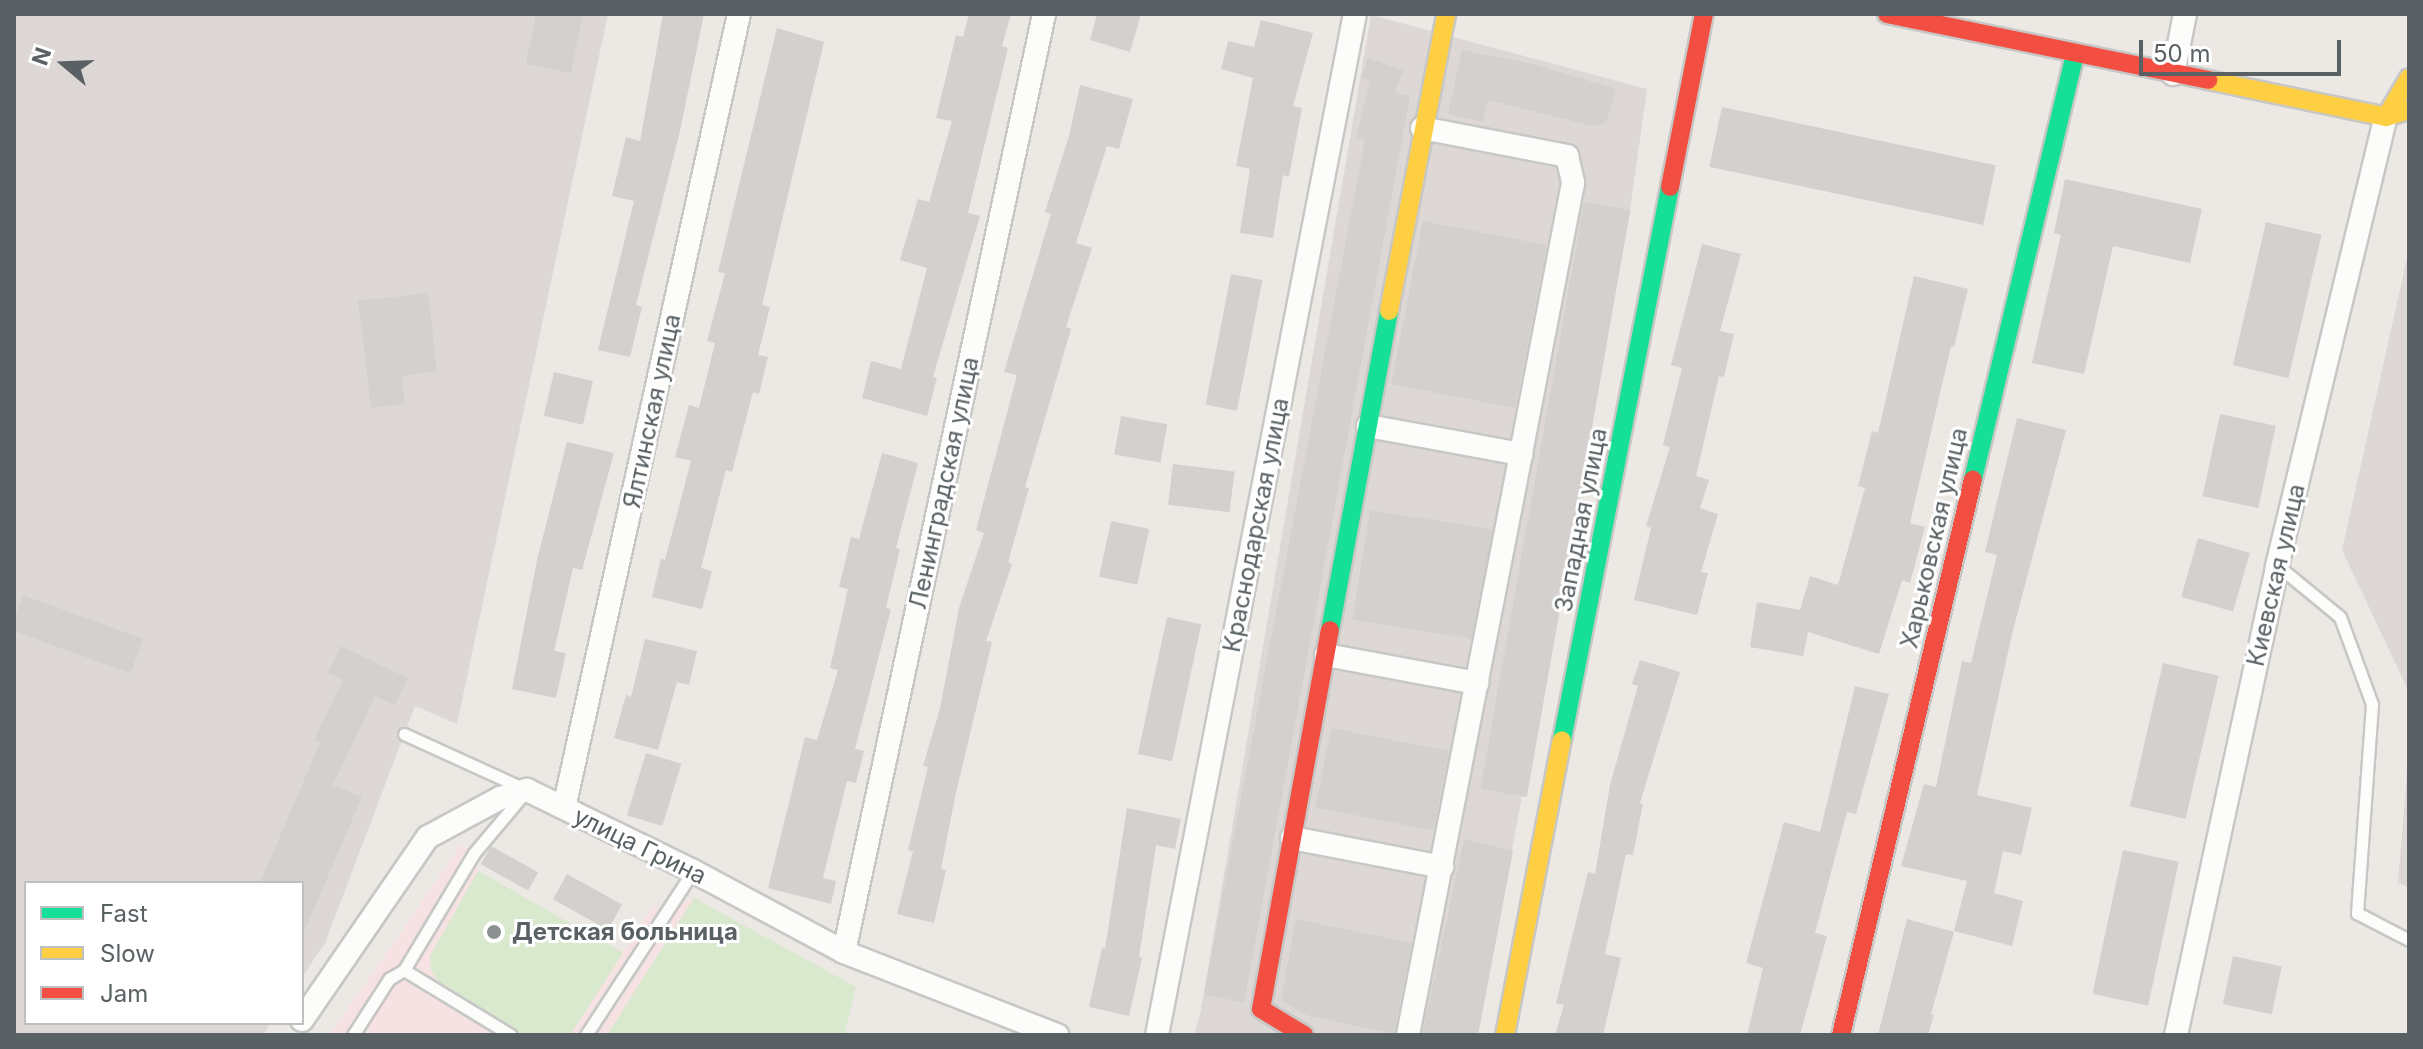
<!DOCTYPE html>
<meta charset="utf-8">
<style>
body{margin:0}
#map{position:relative;width:2423px;height:1049px;overflow:hidden;background:#ece8e4;font-family:Inter,sans-serif}
div>[style]{position:absolute}
[style*='--x']{left:calc(var(--x)*1px);top:calc(var(--y)*1px);width:calc(var(--w)*1px);rotate:calc(var(--a)*1deg)}
.industrial>*{inset:0;background:#ddd8d5}
.medical>*{inset:0;background:#f6e1e3}
.green>*{inset:0;background:#d8e9cd}
.building>*{inset:0;background:#d3d0ce;transform-origin:0 0}
.roads{filter:drop-shadow(2px 0 #c7c7c6) drop-shadow(-2px 0 #c7c7c6) drop-shadow(0 2px #c7c7c6) drop-shadow(0 -2px #c7c7c6)}
.lane>*{height:11px;margin:-5.5px;padding:0 5.5px;transform-origin:5.5px;border-radius:5.5px;background:#fcfcfb}
.street>*{height:22px;margin:-11px;padding:0 11px;transform-origin:11px;border-radius:11px;background:#fcfcfb}
.fast>*{height:18px;margin:-9px;padding:0 9px;transform-origin:9px;border-radius:9px;background:#16e098}
.slow>*{height:18px;margin:-9px;padding:0 9px;transform-origin:9px;border-radius:9px;background:#ffcf43}
.jam>*{height:18px;margin:-9px;padding:0 9px;transform-origin:9px;border-radius:9px;background:#f24e42}
.dots>*{width:22px;height:22px;translate:-50% -50%;box-sizing:border-box;border:4px solid #fff;border-radius:50%}
span{translate:-50% -50%;white-space:nowrap;text-align:center;line-height:1.15;-webkit-text-stroke:6px #fff;paint-order:stroke}
.street-label{font-size:24px;color:#5a6164}
.poi-label{font-size:24px;color:#5a6164;font-weight:700}
.left{translate:0 -50%;text-align:left}
.frame{position:absolute;inset:0;border:16px solid #5a6164;pointer-events:none}
.legend{position:absolute;left:24px;top:881px;width:280px;height:144px;box-sizing:border-box;background:#fff;border:2px solid #bdc0c1;margin:0;padding:10px 14px;list-style:none;font-size:24px;color:#5a6164}
.legend li{display:flex;align-items:center;gap:16px;height:40px}
.legend b{width:40px;border:2px solid #bdc0c1}
.north{position:absolute;left:24px;top:24px;width:80px;height:80px;-webkit-text-stroke:6px #fff;paint-order:stroke;rotate:289deg;font-size:22px;font-weight:700;line-height:32px;text-align:center;color:#5a6164}
.north::after{content:'';display:block;margin:auto;width:28px;height:36px;background:#5a6164;clip-path:polygon(50% 0,100% 100%,50% 72%,0 100%)}
.scale{position:absolute;left:2139px;top:40px;width:202px;height:36px;box-sizing:border-box;border:4px solid #5a6164;border-top:0;padding-left:10px;font-size:24px;line-height:28px;white-space:nowrap;color:#5a6164;-webkit-text-stroke:6px #fff;paint-order:stroke}
</style>
<div id="map">
<div class="industrial">
<div style="clip-path:polygon(14px 14px,608px 14px,457px 724px,415px 706px,325px 943px,302px 977px,302px 883px,26px 883px,26px 1023px,271px 1023px,263px 1035px,14px 1035px)"></div>
<div style="clip-path:polygon(1371px 15px,1647px 89px,1630px 210px,1478px 1035px,1194px 1035px,1200px 1015px)"></div>
<div style="clip-path:polygon(2409px 249px,2409px 692px,2342px 550px)"></div>
<div style="clip-path:polygon(2409px 748px,2409px 887px,2398px 883px)"></div>
</div>
<div class="medical">
<div style="clip-path:polygon(461px 845px,474px 853px,478px 871px,623px 953px,654px 905px,666px 910px,694px 898px,856px 987px,844px 1035px,330px 1035px)"></div>
</div>
<div class="green">
<div style="clip-path:polygon(478px 871px,623px 953px,570px 1035px,524px 1035px,437px 980px,431px 970px,430px 956px)"></div>
<div style="clip-path:polygon(694px 898px,856px 987px,844px 1035px,607px 1035px)"></div>
</div>
<div class="building">
<div style="clip-path:polygon(536px 14px,583px 14px,571px 73px,526px 64px)"></div>
<div style="clip-path:polygon(663px 14px,704px 14px,680px 131px,636px 305px,642px 307px,630px 357px,598px 350px,634px 201px,612px 196px,626px 137px,640px 141px)"></div>
<div style="clip-path:polygon(969px 14px,1011px 14px,1002px 46px,1008px 48px,968px 213px,980px 216px,933px 377px,937px 378px,927px 416px,862px 398px,871px 361px,901px 369px,927px 268px,900px 260px,918px 199px,929px 202px,952px 121px,936px 118px,956px 35px,963px 37px)"></div>
<div style="clip-path:polygon(1097px 14px,1141px 14px,1130px 52px,1090px 40px)"></div>
<div style="clip-path:polygon(1261px 20px,1313px 33px,1293px 106px,1302px 108px,1289px 177px,1283px 175px,1273px 238px,1240px 233px,1250px 169px,1236px 166px,1253px 78px,1221px 69px,1228px 41px,1254px 47px)"></div>
<div style="clip-path:polygon(777px 28px,824px 42px,762px 305px,770px 307px,758px 355px,768px 357px,759px 394px,753px 392px,732px 472px,726px 470px,701px 568px,712px 571px,702px 609px,652px 597px,661px 558px,665px 560px,691px 461px,675px 457px,689px 405px,699px 408px,715px 343px,707px 341px,725px 273px,718px 272px)"></div>
<div style="clip-path:polygon(1462px 50px,1533px 64px,1616px 89px,1606px 123px,1593px 126px,1488px 100px,1483px 122px,1448px 114px)"></div>
<div style="clip-path:polygon(1368px 58px,1403px 70px,1395px 92px,1410px 96px,1244px 1003px,1204px 994px,1365px 140px,1356px 138px,1370px 81px,1361px 78px)"></div>
<div style="clip-path:polygon(1080px 85px,1133px 99px,1119px 149px,1107px 146px,1076px 243px,1092px 248px,1066px 327px,1071px 329px,1025px 487px,1029px 488px,1008px 562px,1012px 564px,986px 641px,992px 642px,955px 797px,941px 869px,946px 870px,934px 923px,897px 914px,913px 851px,908px 850px,928px 767px,923px 766px,940px 708px,959px 608px,984px 533px,976px 530px,1017px 375px,1004px 372px,1051px 214px,1045px 212px,1069px 136px)"></div>
<div style="left:1722px;top:107px;width:280px;height:61px;rotate:12deg"></div>
<div style="clip-path:polygon(2065px 179px,2202px 209px,2190px 263px,2113px 246px,2084px 374px,2032px 363px,2061px 235px,2054px 233px)"></div>
<div style="left:1584px;top:202px;width:47px;height:596px;rotate:10deg"></div>
<div style="left:1423px;top:221px;width:126px;height:166px;rotate:11deg"></div>
<div style="left:2266px;top:222px;width:57px;height:147px;rotate:13deg"></div>
<div style="clip-path:polygon(1702px 244px,1741px 254px,1720px 331px,1734px 334px,1724px 377px,1719px 376px,1696px 476px,1709px 480px,1700px 508px,1718px 514px,1701px 572px,1708px 573px,1697px 615px,1634px 600px,1651px 528px,1646px 526px,1670px 447px,1663px 445px,1682px 368px,1671px 365px)"></div>
<div style="left:1231px;top:274px;width:32px;height:133px;rotate:11deg"></div>
<div style="clip-path:polygon(1914px 276px,1968px 289px,1954px 347px,1951px 346px,1910px 523px,1925px 527px,1910px 583px,1902px 580px,1879px 654px,1808px 632px,1803px 656px,1750px 647px,1757px 602px,1800px 610px,1810px 576px,1838px 585px,1865px 488px,1858px 486px,1872px 431px,1878px 433px)"></div>
<div style="clip-path:polygon(428px 293px,437px 371px,402px 376px,405px 404px,371px 408px,358px 301px)"></div>
<div style="left:554px;top:372px;width:40px;height:45px;rotate:13deg"></div>
<div style="left:2220px;top:414px;width:57px;height:84px;rotate:12deg"></div>
<div style="left:1121px;top:416px;width:47px;height:39px;rotate:10deg"></div>
<div style="clip-path:polygon(2017px 418px,2066px 430px,2012px 634px,1977px 795px,2032px 808px,2021px 855px,2003px 851px,1994px 893px,2023px 901px,2012px 946px,1954px 931px,1967px 881px,1901px 866px,1924px 784px,1936px 787px,1962px 661px,1971px 663px,1997px 555px,1985px 552px)"></div>
<div style="clip-path:polygon(567px 442px,614px 453px,582px 570px,573px 568px,554px 651px,566px 653px,556px 698px,512px 689px,537px 560px)"></div>
<div style="clip-path:polygon(882px 453px,918px 463px,896px 548px,900px 549px,886px 608px,891px 609px,855px 749px,864px 751px,856px 783px,847px 781px,823px 878px,836px 881px,831px 904px,768px 888px,805px 737px,817px 740px,838px 670px,830px 668px,848px 589px,839px 587px,851px 537px,859px 539px)"></div>
<div style="left:1173px;top:464px;width:62px;height:41px;rotate:7deg"></div>
<div style="left:1370px;top:510px;width:124px;height:111px;rotate:9deg"></div>
<div style="left:1111px;top:521px;width:39px;height:57px;rotate:12deg"></div>
<div style="left:2198px;top:538px;width:54px;height:61px;rotate:16deg"></div>
<div style="left:23px;top:595px;width:128px;height:37px;rotate:20deg"></div>
<div style="left:1167px;top:617px;width:35px;height:140px;rotate:12deg"></div>
<div style="clip-path:polygon(645px 639px,697px 651px,689px 685px,677px 682px,658px 750px,614px 738px,626px 695px,631px 697px)"></div>
<div style="clip-path:polygon(341px 646px,408px 678px,395px 705px,375px 696px,333px 785px,362px 797px,302px 937px,302px 883px,260px 883px,320px 743px,314px 740px,343px 680px,328px 673px)"></div>
<div style="clip-path:polygon(1640px 660px,1680px 672px,1640px 803px,1643px 804px,1633px 855px,1626px 854px,1605px 954px,1621px 958px,1603px 1035px,1555px 1035px,1564px 1005px,1556px 1003px,1588px 872px,1595px 874px,1610px 785px,1638px 686px,1632px 684px)"></div>
<div style="left:2163px;top:663px;width:57px;height:147px;rotate:13deg"></div>
<div style="clip-path:polygon(1855px 686px,1889px 694px,1856px 814px,1847px 812px,1815px 933px,1827px 936px,1800px 1035px,1747px 1035px,1763px 968px,1746px 963px,1784px 822px,1820px 832px)"></div>
<div style="left:1331px;top:728px;width:120px;height:81px;rotate:11deg"></div>
<div style="left:646px;top:753px;width:37px;height:65px;rotate:17deg"></div>
<div style="clip-path:polygon(1127px 808px,1181px 819px,1175px 849px,1156px 845px,1139px 957px,1142px 958px,1129px 1016px,1089px 1007px,1102px 948px,1105px 949px)"></div>
<div style="clip-path:polygon(1464px 839px,1513px 851px,1478px 1035px,1422px 1035px)"></div>
<div style="left:491px;top:846px;width:54px;height:21px;rotate:29deg"></div>
<div style="left:2123px;top:850px;width:57px;height:147px;rotate:12deg"></div>
<div style="left:567px;top:874px;width:63px;height:29px;rotate:29deg"></div>
<div style="clip-path:polygon(1296px 919px,1412px 943px,1394px 1034px,1306px 1015px,1281px 1000px)"></div>
<div style="clip-path:polygon(1907px 919px,1954px 932px,1931px 1014px,1934px 1015px,1928px 1035px,1878px 1035px)"></div>
<div style="left:2233px;top:956px;width:50px;height:49px;rotate:12deg"></div>
</div>
<div class="roads">
<div class="lane">
<div style="--x:2278;--y:566;--w:80;--a:39.4"></div>
<div style="--x:2340;--y:617;--w:93;--a:69.8"></div>
<div style="--x:2372;--y:704;--w:210;--a:94.1"></div>
<div style="--x:2357;--y:913;--w:59;--a:27.4"></div>
<div style="--x:404;--y:970;--w:125;--a:31.3"></div>
<div style="--x:353;--y:1035;--w:67;--a:-57.3"></div>
<div style="--x:389;--y:979;--w:17;--a:-31"></div>
<div style="--x:404;--y:970;--w:136;--a:-59.1"></div>
<div style="--x:474;--y:853;--w:82;--a:-49.9"></div>
<div style="--x:527;--y:790;--w:135;--a:-155.5"></div>
<div style="--x:586;--y:1035;--w:196;--a:-56.9"></div>
</div>
<div class="street">
<div style="--x:2173;--y:74;--w:61;--a:-78.7"></div>
<div style="--x:1422;--y:128;--w:148;--a:10.9"></div>
<div style="--x:1567;--y:156;--w:28;--a:77"></div>
<div style="--x:1573;--y:183;--w:276;--a:100.9"></div>
<div style="--x:1368;--y:426;--w:156;--a:10.4"></div>
<div style="--x:1521;--y:454;--w:592;--a:101.01"></div>
<div style="--x:1326;--y:655;--w:154;--a:10.5"></div>
<div style="--x:564;--y:808;--w:813;--a:-77.57"></div>
<div style="--x:1292;--y:838;--w:153;--a:10.9"></div>
<div style="--x:844;--y:952;--w:959;--a:-77.96"></div>
<div style="--x:302;--y:1020;--w:222;--a:-55.5"></div>
<div style="--x:428;--y:837;--w:82;--a:-28.4"></div>
<div style="--x:500;--y:798;--w:28;--a:-17"></div>
<div style="--x:527;--y:790;--w:185;--a:26"></div>
<div style="--x:693;--y:871;--w:171;--a:28.2"></div>
<div style="--x:844;--y:952;--w:229;--a:21.3"></div>
<div style="--x:1157;--y:1035;--w:1040;--a:-79.03"></div>
<div style="--x:2176;--y:1035;--w:480;--a:-77.8"></div>
<div style="--x:2277;--y:566;--w:462;--a:-76.4"></div>
</div>
<div class="fast">
<div style="--x:1973;--y:479;--w:438;--a:-76.5"></div>
<div style="--x:1330;--y:630;--w:324;--a:-79.5"></div>
<div style="--x:1562;--y:740;--w:563;--a:-78.95"></div>
</div>
<div class="slow">
<div style="--x:2208;--y:80;--w:182;--a:11.7"></div>
<div style="--x:2386;--y:117;--w:24;--a:-17"></div>
<div style="--x:2386;--y:117;--w:45;--a:-59.5"></div>
<div style="--x:1389;--y:311;--w:302;--a:-79.1"></div>
<div style="--x:1505;--y:1035;--w:300;--a:-79.1"></div>
</div>
<div class="jam">
<div style="--x:1887;--y:14;--w:328;--a:11.6"></div>
<div style="--x:1670;--y:187;--w:176;--a:-78.9"></div>
<div style="--x:1304;--y:1035;--w:50;--a:-148.8"></div>
<div style="--x:1261;--y:1009;--w:385;--a:-79.7"></div>
<div style="--x:1841;--y:1035;--w:571;--a:-76.64"></div>
</div>
</div>
<div class="dots">
<div style="left:494px;top:932px;background:#8d9091"></div>
</div>
<div class="street-label">
<span style="left:652px;top:411px;rotate:-78deg">Ялтинская улица</span>
<span style="left:944px;top:483px;rotate:-78deg">Ленинградская улица</span>
<span style="left:1581px;top:520px;rotate:-79deg">Западная улица</span>
<span style="left:1256px;top:525px;rotate:-79deg">Краснодарская улица</span>
<span style="left:1934px;top:538px;rotate:-77deg">Харьковская улица</span>
<span style="left:2276px;top:575px;rotate:-77deg">Киевская улица</span>
<span style="left:640px;top:846px;rotate:26deg">улица Грина</span>
</div>
<div class="poi-label">
<span class="left" style="left:512px;top:932px">Детская больница</span>
</div>
<div class="frame"></div>
<ul class="legend">
<li><b style="height:10px;background:#16e098"></b>Fast</li>
<li><b style="height:10px;background:#ffcf43"></b>Slow</li>
<li><b style="height:10px;background:#f24e42"></b>Jam</li>
</ul>
<div class="north">N</div>
<div class="scale">50 m</div>
</div>
